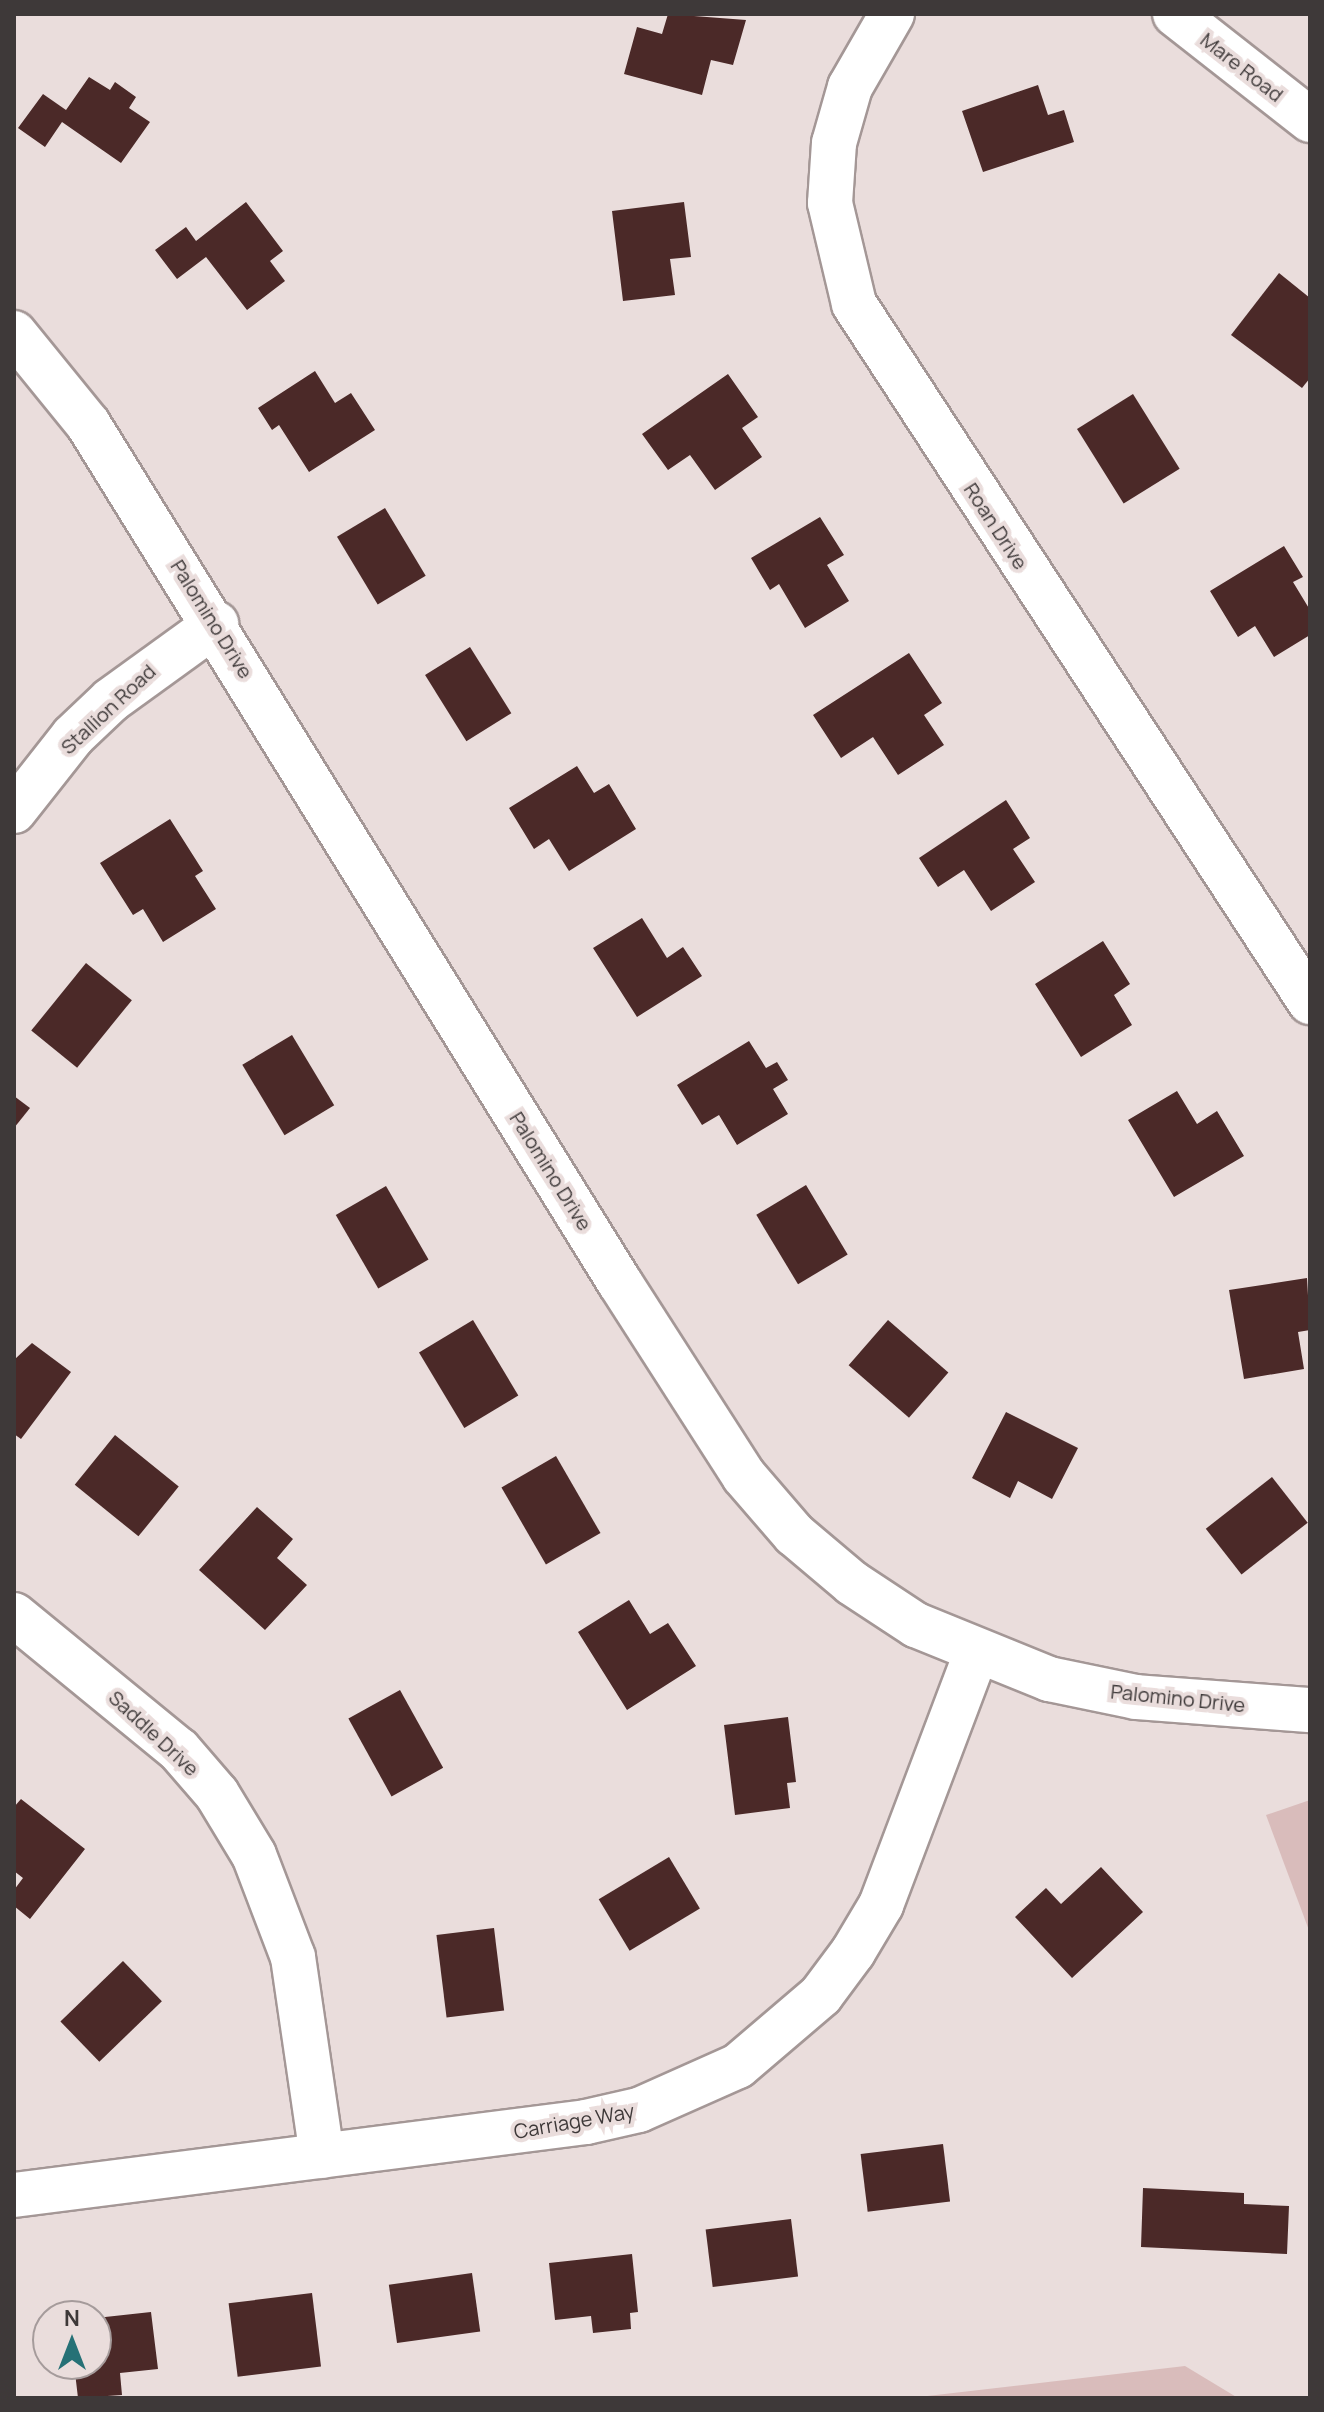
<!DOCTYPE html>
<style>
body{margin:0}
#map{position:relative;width:1324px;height:2412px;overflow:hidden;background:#eadddc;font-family:Manrope,sans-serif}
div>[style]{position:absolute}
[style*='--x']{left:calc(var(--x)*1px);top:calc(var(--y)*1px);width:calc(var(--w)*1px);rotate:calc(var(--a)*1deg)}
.green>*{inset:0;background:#d9bcbb}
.building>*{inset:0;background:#4b2928;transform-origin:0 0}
.roads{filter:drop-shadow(2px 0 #a49796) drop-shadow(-2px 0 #a49796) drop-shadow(0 2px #a49796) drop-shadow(0 -2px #a49796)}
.minor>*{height:44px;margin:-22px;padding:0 22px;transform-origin:22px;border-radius:22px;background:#fff}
span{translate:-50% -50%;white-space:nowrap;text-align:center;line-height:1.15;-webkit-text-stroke:8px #eadddc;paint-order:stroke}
.street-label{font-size:20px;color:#3e3939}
.frame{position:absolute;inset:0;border:16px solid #3e3939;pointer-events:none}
.north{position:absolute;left:32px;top:2300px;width:80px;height:80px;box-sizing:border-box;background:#eadddc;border:2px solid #a59b9b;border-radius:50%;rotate:0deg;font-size:22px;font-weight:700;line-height:32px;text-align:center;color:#3e3939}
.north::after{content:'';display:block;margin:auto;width:28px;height:36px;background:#267176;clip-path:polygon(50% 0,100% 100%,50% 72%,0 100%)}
</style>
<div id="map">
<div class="green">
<div style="clip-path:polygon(1310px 1800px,1310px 1933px,1266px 1815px)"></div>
<div style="clip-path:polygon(1185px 2366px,1238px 2398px,910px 2398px)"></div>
</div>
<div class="building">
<div style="clip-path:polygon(668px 14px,746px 20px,733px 65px,711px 60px,702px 95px,624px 74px,637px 27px,662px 34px)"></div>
<div style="clip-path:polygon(89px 77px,110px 90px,115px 82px,136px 97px,129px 108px,150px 122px,121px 163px,62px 122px,45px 147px,18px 128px,43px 94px,66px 110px)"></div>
<div style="clip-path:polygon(1038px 85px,1048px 115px,1064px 110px,1074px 142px,983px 172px,962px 111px)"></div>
<div style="clip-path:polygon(246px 202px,283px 251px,270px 261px,285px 281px,247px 310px,206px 257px,177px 279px,155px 250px,186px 227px,196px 241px)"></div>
<div style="clip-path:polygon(684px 202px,691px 257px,670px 259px,675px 295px,623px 301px,612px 211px)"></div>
<div style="clip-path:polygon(1279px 273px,1310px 298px,1310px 378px,1302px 388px,1231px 335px)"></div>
<div style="clip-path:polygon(315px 371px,335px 403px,351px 393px,375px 430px,309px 472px,279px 425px,272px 430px,258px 408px)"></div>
<div style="clip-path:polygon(728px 374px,758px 417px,742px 428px,762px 457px,715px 490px,690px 455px,668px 470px,642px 434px)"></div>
<div style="left:1133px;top:394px;width:88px;height:66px;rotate:58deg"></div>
<div style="left:385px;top:508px;width:79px;height:56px;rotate:59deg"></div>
<div style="clip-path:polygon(820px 517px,844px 555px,827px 565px,849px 601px,805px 628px,779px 584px,770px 590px,751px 558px)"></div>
<div style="clip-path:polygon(1284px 546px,1303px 577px,1293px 582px,1310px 610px,1310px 635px,1274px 657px,1255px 626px,1238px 637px,1210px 591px)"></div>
<div style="left:470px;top:647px;width:78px;height:53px;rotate:58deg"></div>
<div style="clip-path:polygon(909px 653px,942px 703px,924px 715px,944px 745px,898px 775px,873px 737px,841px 758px,813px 715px)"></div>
<div style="clip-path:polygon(577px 766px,594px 793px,609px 784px,636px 829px,569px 871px,549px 839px,534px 849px,509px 808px)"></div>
<div style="clip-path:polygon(1006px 800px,1030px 838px,1013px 849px,1035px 882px,991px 911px,964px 870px,938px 887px,919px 858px)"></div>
<div style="clip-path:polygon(170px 819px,203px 871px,195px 876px,216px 909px,163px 942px,143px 909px,133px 915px,100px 863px)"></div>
<div style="clip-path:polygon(642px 918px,667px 958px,683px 947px,702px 976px,637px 1017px,593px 948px)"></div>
<div style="clip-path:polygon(1103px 941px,1130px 984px,1114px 995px,1132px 1025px,1081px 1057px,1035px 984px)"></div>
<div style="left:86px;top:963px;width:59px;height:87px;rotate:39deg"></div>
<div style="left:292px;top:1035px;width:82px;height:58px;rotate:59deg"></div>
<div style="clip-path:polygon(749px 1041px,766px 1068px,777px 1062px,788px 1080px,773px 1089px,788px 1114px,737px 1145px,719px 1115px,702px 1125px,677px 1085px)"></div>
<div style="clip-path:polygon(1177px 1091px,1197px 1124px,1217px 1111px,1244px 1156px,1174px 1197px,1128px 1120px)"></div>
<div style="clip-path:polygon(14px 1096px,30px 1108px,14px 1128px)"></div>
<div style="left:806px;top:1185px;width:81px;height:58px;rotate:59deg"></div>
<div style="left:386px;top:1186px;width:85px;height:58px;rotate:60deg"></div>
<div style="clip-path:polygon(1307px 1278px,1310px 1330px,1298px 1332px,1304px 1369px,1244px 1379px,1229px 1290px)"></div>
<div style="left:473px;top:1320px;width:88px;height:63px;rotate:59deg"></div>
<div style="left:888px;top:1320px;width:80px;height:60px;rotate:41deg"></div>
<div style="clip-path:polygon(32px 1343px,71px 1372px,21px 1439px,14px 1434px,14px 1360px)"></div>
<div style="clip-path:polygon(1006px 1412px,1078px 1448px,1052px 1499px,1018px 1481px,1010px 1498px,972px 1478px)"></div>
<div style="left:115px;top:1435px;width:82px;height:64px;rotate:39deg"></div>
<div style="left:556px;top:1456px;width:89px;height:63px;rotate:60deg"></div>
<div style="left:1272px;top:1477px;width:58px;height:84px;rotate:52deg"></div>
<div style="clip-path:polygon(257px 1507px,293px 1539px,277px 1558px,307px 1585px,265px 1630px,199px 1570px)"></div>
<div style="clip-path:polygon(629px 1600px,650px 1634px,668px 1623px,696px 1666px,627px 1710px,578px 1632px)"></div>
<div style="left:400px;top:1690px;width:89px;height:59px;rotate:61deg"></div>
<div style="clip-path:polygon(788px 1717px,796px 1782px,787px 1783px,790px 1808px,735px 1815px,724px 1725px)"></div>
<div style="clip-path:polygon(21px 1799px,85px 1849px,30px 1919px,14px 1906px,14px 1890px,23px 1878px,14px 1871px,14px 1807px)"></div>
<div style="left:669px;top:1857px;width:60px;height:82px;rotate:59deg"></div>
<div style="clip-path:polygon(1101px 1867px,1143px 1912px,1072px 1978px,1015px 1917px,1046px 1888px,1061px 1904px)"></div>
<div style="left:494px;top:1928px;width:83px;height:58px;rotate:83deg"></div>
<div style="left:123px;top:1961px;width:56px;height:87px;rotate:46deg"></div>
<div style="left:943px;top:2144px;width:58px;height:83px;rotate:83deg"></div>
<div style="clip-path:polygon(1143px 2188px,1244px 2193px,1244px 2204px,1289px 2206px,1287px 2254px,1141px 2247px)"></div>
<div style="left:791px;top:2219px;width:58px;height:86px;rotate:83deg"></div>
<div style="clip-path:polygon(632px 2254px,638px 2312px,630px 2313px,631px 2329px,593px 2333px,591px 2316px,555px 2320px,549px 2263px)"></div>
<div style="left:472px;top:2273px;width:59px;height:84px;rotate:82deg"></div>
<div style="left:312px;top:2293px;width:74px;height:84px;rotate:83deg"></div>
<div style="clip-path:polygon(151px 2312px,158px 2369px,120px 2373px,122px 2395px,78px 2398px,74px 2364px,96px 2364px,96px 2318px)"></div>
</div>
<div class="roads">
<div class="minor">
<div style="--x:892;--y:14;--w:84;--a:119.9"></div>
<div style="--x:850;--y:87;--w:58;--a:105.9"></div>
<div style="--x:834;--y:143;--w:60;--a:93.8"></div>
<div style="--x:830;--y:203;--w:104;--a:76.6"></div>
<div style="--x:854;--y:304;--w:834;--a:56.84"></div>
<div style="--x:1175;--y:14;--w:172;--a:38.1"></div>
<div style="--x:14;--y:333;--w:117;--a:50.9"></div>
<div style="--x:88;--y:424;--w:1010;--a:58.23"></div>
<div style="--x:620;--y:1283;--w:229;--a:57.3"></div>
<div style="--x:744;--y:1476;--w:77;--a:49.2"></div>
<div style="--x:794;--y:1534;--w:76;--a:40.2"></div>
<div style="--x:852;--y:1583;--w:77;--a:33.3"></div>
<div style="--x:916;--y:1625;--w:144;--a:22.1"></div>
<div style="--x:1049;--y:1679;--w:89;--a:11.7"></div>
<div style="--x:1136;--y:1697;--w:174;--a:4.3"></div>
<div style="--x:14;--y:811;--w:95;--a:-51.8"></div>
<div style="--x:73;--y:736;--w:52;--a:-43.5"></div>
<div style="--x:111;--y:700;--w:130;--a:-35.9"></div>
<div style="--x:14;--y:1615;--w:213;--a:39.3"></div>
<div style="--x:179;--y:1750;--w:58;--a:49.2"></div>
<div style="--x:217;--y:1794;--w:71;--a:58.8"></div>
<div style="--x:254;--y:1855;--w:109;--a:69.1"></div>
<div style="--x:293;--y:1957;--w:201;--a:81.7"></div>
<div style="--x:14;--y:2195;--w:577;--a:-7.27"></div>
<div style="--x:586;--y:2122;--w:54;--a:-12.8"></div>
<div style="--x:639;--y:2110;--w:108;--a:-24"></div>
<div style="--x:738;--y:2066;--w:109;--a:-40.5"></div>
<div style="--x:821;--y:1995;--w:54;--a:-53.3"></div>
<div style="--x:853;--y:1952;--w:55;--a:-59.2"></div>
<div style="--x:881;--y:1905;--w:268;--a:-69.3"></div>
</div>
</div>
<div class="street-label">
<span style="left:1242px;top:67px;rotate:38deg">Mare Road</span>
<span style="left:996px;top:526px;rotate:57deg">Roan Drive</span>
<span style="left:212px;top:619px;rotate:58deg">Palomino Drive</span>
<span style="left:108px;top:709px;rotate:-43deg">Stallion Road</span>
<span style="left:551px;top:1171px;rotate:58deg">Palomino Drive</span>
<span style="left:1178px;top:1698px;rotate:6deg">Palomino Drive</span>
<span style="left:154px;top:1733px;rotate:43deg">Saddle Drive</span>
<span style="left:574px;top:2121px;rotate:-10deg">Carriage Way</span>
</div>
<div class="frame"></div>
<div class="north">N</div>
</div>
